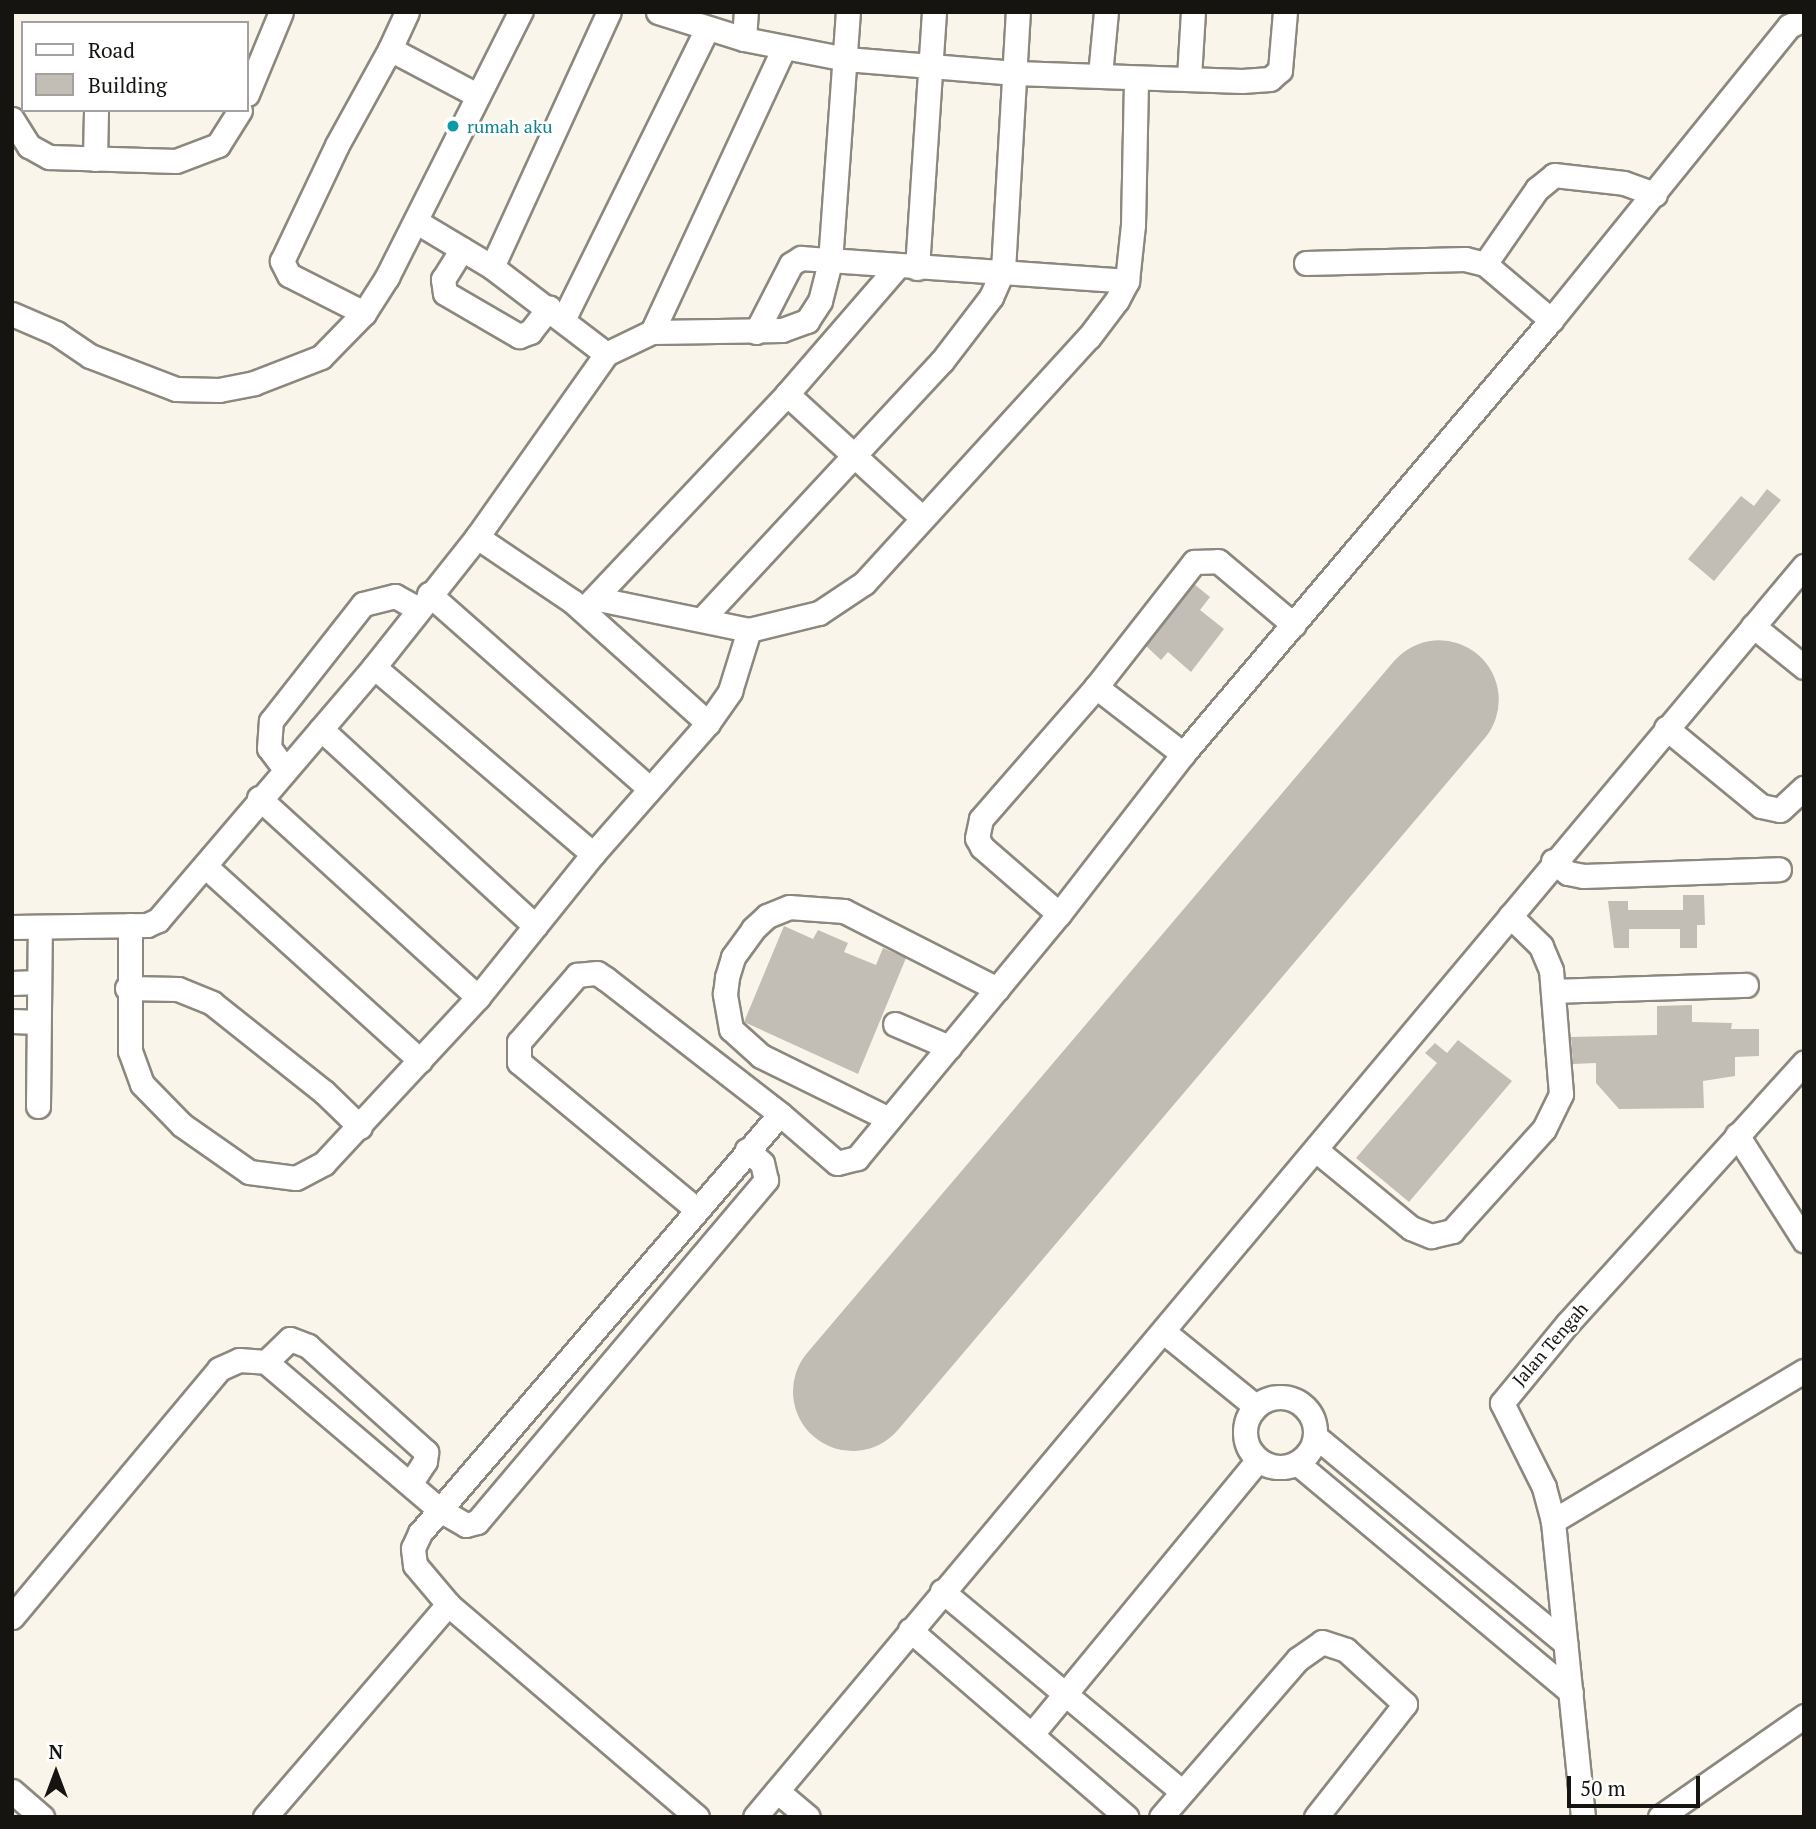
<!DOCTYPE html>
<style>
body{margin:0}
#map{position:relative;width:1816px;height:1829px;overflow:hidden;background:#faf5eb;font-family:"PT Serif",serif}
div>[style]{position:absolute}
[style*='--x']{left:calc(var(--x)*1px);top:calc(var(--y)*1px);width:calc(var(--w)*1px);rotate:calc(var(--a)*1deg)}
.runway>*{height:119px;margin:-59.5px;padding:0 59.5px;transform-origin:59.5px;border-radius:59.5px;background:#c0bbb3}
.building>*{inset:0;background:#c3beb5}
.roads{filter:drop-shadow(2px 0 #8d887f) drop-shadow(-2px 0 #8d887f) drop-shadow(0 2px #8d887f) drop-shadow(0 -2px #8d887f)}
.minor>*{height:23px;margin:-11.5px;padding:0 11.5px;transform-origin:11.5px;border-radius:11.5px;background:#fff}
.minor>.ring{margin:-11.5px;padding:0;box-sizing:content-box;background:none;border:23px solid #fff;border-radius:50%}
.dots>*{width:19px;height:19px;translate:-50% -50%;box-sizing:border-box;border:4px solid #fff;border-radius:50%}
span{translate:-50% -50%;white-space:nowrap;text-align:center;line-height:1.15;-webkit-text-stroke:5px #fff;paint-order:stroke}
.culture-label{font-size:18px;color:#0d838f}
.left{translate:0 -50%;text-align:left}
.street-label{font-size:18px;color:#161411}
.frame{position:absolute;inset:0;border:14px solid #161411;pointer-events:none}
.legend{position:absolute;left:21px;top:21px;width:228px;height:91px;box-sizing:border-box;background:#fff;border:2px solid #a2a1a0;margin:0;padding:9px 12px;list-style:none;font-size:21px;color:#161411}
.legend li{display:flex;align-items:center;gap:14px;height:35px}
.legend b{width:35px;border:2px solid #a2a1a0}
.north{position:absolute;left:21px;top:1738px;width:70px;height:70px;-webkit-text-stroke:5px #fff;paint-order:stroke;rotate:0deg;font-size:19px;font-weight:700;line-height:28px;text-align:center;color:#161411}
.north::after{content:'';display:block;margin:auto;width:24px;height:32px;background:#161411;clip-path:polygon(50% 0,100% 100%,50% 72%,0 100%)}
.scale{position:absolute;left:1567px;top:1776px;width:133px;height:32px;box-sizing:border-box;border:4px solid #161411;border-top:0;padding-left:9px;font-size:21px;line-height:24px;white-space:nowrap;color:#161411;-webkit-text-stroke:5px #fff;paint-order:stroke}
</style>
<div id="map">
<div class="runway">
<div style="--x:852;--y:1391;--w:907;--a:-49.69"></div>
</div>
<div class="building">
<div style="clip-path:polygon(1767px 489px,1781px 500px,1714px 581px,1688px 559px,1741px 496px,1754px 506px)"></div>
<div style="clip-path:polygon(1194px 584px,1210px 597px,1200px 610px,1224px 629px,1191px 672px,1168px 652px,1161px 660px,1146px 646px)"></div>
<div style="clip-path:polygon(1683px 895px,1704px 895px,1705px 925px,1697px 925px,1697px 948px,1680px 948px,1680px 929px,1629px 929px,1629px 948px,1614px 948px,1608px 901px,1628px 901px,1628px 910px,1683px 910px)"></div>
<div style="clip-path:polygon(784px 926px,813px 939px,818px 930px,848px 943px,844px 952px,876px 965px,883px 948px,906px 958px,858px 1074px,744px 1022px)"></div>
<div style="clip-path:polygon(1692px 1005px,1692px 1022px,1732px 1023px,1731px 1029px,1759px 1029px,1759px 1056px,1735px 1057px,1735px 1076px,1703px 1081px,1704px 1108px,1619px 1109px,1596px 1083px,1596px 1063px,1573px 1064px,1571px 1037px,1657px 1035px,1657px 1006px)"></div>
<div style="clip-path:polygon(1458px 1040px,1512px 1081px,1409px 1202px,1356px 1158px,1437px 1063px,1425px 1053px,1435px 1043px,1447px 1053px)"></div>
</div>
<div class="roads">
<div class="minor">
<div style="--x:407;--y:12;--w:41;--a:114.7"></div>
<div style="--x:390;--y:49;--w:98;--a:27.9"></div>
<div style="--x:658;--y:12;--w:90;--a:17.4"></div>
<div style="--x:744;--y:39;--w:104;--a:11.1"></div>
<div style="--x:846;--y:59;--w:170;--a:4.7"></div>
<div style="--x:1015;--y:73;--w:227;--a:2"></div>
<div style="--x:1242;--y:81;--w:28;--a:-4"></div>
<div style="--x:1270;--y:79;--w:13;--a:-42"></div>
<div style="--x:1280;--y:70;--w:58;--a:-85.1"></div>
<div style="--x:744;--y:39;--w:27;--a:-86"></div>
<div style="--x:1100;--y:75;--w:63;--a:-84.6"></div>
<div style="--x:1189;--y:77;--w:65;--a:-86.5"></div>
<div style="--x:247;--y:94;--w:89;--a:-67.5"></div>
<div style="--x:12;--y:119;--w:32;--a:58"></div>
<div style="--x:29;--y:146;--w:23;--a:29"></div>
<div style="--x:49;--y:157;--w:127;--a:1.8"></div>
<div style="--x:176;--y:161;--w:45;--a:-20.9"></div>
<div style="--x:218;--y:145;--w:41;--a:-57.8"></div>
<div style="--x:95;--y:159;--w:49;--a:-88.8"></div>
<div style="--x:417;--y:222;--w:87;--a:31"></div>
<div style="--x:492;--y:267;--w:143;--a:37.3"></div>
<div style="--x:462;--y:249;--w:36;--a:122"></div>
<div style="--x:443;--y:279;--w:14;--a:82"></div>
<div style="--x:445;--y:293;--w:86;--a:30.2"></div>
<div style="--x:519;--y:336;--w:12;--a:-20"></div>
<div style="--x:530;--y:332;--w:31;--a:-52"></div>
<div style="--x:1306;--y:263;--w:159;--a:-1.4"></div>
<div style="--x:1465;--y:259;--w:21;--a:14"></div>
<div style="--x:1485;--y:264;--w:87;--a:40.3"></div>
<div style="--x:1485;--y:264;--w:91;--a:-55.3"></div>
<div style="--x:1537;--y:189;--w:22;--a:-39"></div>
<div style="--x:1554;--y:175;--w:70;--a:6.5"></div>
<div style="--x:1624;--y:183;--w:33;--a:20"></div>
<div style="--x:492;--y:267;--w:281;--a:-65.4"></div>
<div style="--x:917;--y:268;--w:257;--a:-86.2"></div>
<div style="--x:364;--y:313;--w:84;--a:-153.1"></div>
<div style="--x:289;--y:275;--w:16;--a:-117"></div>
<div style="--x:282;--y:261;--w:128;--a:-64.6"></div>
<div style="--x:337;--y:145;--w:110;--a:-61.1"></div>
<div style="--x:12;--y:314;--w:48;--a:23.4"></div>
<div style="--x:56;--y:333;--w:41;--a:34.1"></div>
<div style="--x:90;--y:356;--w:92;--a:21"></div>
<div style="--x:176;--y:389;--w:43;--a:1.3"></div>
<div style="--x:219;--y:390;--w:36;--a:-11"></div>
<div style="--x:254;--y:383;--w:72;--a:-21.2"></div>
<div style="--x:321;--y:357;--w:62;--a:-45.7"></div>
<div style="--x:364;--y:313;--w:43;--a:-57.4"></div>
<div style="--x:387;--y:277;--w:297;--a:-63.3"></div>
<div style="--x:564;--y:318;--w:322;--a:-63.7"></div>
<div style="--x:652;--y:332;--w:314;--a:-65.1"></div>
<div style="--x:756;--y:332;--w:76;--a:-62.8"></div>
<div style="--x:791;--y:264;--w:12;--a:-31"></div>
<div style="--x:801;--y:258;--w:327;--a:4"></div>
<div style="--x:787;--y:394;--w:182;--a:42.5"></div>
<div style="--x:477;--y:537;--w:115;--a:34"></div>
<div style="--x:572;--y:601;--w:183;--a:41.9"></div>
<div style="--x:429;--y:594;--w:293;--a:41.4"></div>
<div style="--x:583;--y:610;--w:297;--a:-46.6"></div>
<div style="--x:787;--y:394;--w:169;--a:-49.1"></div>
<div style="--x:703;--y:618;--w:351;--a:-47.1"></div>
<div style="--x:942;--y:361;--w:81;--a:-52.6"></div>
<div style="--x:991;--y:297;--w:30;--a:-66"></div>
<div style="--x:1003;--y:270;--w:258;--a:-86.7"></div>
<div style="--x:1753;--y:626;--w:65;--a:38.8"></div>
<div style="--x:749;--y:630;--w:72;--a:-13.7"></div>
<div style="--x:819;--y:613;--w:54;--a:-33.7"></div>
<div style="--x:864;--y:583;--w:333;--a:-47.6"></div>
<div style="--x:1089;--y:337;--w:46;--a:-52.9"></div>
<div style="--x:1117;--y:300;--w:21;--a:-62"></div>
<div style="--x:1127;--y:281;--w:56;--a:-83.9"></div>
<div style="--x:1133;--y:225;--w:146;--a:-88.8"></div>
<div style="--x:374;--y:667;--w:288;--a:40.5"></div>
<div style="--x:1096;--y:687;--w:159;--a:-51.9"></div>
<div style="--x:1194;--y:562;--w:24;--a:-2"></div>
<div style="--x:1218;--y:561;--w:99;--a:40.1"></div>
<div style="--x:1666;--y:728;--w:123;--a:39.4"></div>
<div style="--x:1761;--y:806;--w:19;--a:12"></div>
<div style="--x:1780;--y:810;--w:33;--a:-43"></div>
<div style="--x:321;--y:729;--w:291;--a:42.6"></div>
<div style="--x:285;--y:769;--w:26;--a:-127"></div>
<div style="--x:269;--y:748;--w:27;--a:-86"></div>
<div style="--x:271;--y:721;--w:149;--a:-51.8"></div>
<div style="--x:363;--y:604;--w:33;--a:-14"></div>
<div style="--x:395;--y:596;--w:26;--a:29"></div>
<div style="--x:259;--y:798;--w:296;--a:42.3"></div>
<div style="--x:1553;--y:861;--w:19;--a:39"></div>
<div style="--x:1568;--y:873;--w:15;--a:11"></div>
<div style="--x:1583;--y:876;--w:196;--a:-2"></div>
<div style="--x:205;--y:866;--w:290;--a:42.1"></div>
<div style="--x:1059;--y:914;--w:102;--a:-139"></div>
<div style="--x:982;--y:847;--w:10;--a:-119"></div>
<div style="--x:977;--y:838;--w:19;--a:-78"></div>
<div style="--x:981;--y:819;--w:175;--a:-48.9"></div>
<div style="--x:1096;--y:687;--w:110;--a:37.6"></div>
<div style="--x:130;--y:925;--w:126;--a:90"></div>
<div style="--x:130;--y:1051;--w:35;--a:70"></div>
<div style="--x:142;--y:1084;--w:57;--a:45.7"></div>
<div style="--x:182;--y:1125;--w:82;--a:35"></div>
<div style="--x:249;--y:1172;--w:47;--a:7.3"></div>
<div style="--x:296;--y:1178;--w:32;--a:-28"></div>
<div style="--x:324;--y:1163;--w:226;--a:-47.1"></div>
<div style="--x:478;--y:997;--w:184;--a:-51.2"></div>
<div style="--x:593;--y:854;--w:174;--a:-48.7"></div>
<div style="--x:708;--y:723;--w:39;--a:-55"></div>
<div style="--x:730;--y:691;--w:64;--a:-72.7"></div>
<div style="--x:749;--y:630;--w:154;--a:-168.4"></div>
<div style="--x:12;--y:927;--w:135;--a:-0.8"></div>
<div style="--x:147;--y:925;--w:12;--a:-24"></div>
<div style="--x:158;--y:920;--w:333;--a:-49.5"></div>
<div style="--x:374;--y:667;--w:166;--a:-51.6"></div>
<div style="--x:477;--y:537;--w:224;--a:-54.8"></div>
<div style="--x:606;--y:354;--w:51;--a:-25.6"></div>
<div style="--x:652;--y:332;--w:130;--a:-0.9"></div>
<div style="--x:782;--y:330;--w:27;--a:-20"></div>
<div style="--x:807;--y:321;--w:24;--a:-57"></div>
<div style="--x:820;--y:301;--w:40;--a:-75.6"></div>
<div style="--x:830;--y:262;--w:251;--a:-85.9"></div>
<div style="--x:12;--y:983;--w:27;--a:-2"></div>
<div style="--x:127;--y:988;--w:51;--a:1.1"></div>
<div style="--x:178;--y:989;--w:37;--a:22"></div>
<div style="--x:212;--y:1003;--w:143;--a:38.5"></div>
<div style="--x:324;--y:1092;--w:50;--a:44.2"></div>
<div style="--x:1554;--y:991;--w:192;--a:-1.8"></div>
<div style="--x:12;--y:1021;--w:26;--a:2"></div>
<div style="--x:895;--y:1024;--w:59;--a:23.1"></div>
<div style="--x:38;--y:1106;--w:179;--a:-89.4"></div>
<div style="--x:889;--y:1119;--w:143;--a:-153.8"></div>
<div style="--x:761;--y:1056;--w:40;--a:-138"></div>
<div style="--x:731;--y:1029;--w:36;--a:-100"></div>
<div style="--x:725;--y:994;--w:17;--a:-83"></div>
<div style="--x:727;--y:977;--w:21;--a:-73"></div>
<div style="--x:733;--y:957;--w:34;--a:-54"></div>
<div style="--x:753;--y:929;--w:19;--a:-43"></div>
<div style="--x:767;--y:916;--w:24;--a:-22"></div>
<div style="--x:789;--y:907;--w:55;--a:4.2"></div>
<div style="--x:844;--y:911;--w:172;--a:27"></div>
<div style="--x:1737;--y:1135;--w:125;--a:57.5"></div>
<div style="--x:1316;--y:1150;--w:123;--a:39.4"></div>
<div style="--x:1411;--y:1228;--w:22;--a:22"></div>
<div style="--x:1431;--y:1236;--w:22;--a:-13"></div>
<div style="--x:1452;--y:1231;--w:137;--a:-48"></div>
<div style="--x:1544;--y:1129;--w:39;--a:-64"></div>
<div style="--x:1561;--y:1094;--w:124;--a:-94.6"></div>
<div style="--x:1551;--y:970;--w:26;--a:-113"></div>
<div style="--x:1541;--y:946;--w:43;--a:-135.9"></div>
<div style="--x:696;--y:1209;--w:230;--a:-140.3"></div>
<div style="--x:519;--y:1062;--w:20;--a:-90"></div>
<div style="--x:519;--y:1042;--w:89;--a:-49.1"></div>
<div style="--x:577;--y:975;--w:20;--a:-6"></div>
<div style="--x:597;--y:973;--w:11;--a:34"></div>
<div style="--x:606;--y:979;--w:220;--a:37.8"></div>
<div style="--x:1164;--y:1332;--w:117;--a:39.1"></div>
<div style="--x:266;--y:1362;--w:33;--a:-44"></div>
<div style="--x:290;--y:1339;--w:19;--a:21"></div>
<div style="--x:308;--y:1346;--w:159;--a:41.9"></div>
<div style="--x:426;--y:1452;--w:9;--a:96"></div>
<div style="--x:425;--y:1461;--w:27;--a:123"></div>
<div class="ring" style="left:1245px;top:1397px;width:47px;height:47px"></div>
<div style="--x:1315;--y:1436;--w:325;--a:39.6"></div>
<div style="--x:1297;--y:1463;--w:357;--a:39.9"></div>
<div style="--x:1553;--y:1521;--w:292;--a:-30.9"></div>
<div style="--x:942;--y:1591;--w:313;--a:39.9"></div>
<div style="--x:12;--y:1617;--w:323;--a:-50.1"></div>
<div style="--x:219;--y:1369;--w:22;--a:-24"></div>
<div style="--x:239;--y:1360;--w:27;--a:4"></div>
<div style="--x:266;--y:1362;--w:228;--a:40.4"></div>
<div style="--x:440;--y:1510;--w:30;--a:30"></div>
<div style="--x:466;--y:1525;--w:11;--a:-15"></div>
<div style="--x:477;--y:1522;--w:448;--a:-49.8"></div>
<div style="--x:766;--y:1180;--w:17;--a:-103"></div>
<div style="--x:762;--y:1163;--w:20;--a:-139"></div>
<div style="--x:910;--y:1630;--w:286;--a:40.8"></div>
<div style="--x:1032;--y:1734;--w:355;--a:-50.5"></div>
<div style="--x:12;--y:1791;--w:40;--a:41"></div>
<div style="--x:777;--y:1791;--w:40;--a:40"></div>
<div style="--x:265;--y:1817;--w:281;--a:-49.3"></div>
<div style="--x:697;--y:1817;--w:328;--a:-139.5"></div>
<div style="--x:448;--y:1604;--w:51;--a:-130.2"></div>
<div style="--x:415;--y:1565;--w:17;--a:-97"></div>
<div style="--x:413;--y:1548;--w:17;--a:-65"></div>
<div style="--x:420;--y:1533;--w:552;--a:-49.33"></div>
<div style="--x:780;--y:1114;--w:75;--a:40.7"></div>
<div style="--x:837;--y:1163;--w:21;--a:-14"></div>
<div style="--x:857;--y:1158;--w:317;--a:-50.4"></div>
<div style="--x:1059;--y:914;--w:202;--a:-52.2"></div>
<div style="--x:1183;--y:754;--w:569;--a:-49.7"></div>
<div style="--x:1551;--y:320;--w:378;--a:-51"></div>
<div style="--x:1789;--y:26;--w:17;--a:-25"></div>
<div style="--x:755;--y:1817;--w:1633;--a:-50.02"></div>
<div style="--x:1161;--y:1817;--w:209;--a:-49.1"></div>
<div style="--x:1298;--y:1659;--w:29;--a:-35"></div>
<div style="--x:1322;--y:1642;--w:25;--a:18"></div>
<div style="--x:1346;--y:1650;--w:80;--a:42.5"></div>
<div style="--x:1405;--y:1704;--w:144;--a:128.2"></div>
<div style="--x:1583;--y:1817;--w:298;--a:-95.8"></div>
<div style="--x:1553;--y:1521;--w:35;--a:-105"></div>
<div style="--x:1544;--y:1487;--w:94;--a:-116.6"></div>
<div style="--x:1502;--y:1403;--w:102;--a:-50.6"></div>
<div style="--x:1567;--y:1324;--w:353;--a:-47.8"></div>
<div style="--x:1660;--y:1817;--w:176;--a:-35"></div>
</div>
</div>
<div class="dots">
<div style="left:453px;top:126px;background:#0f9aa8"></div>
</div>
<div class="culture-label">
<span class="left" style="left:467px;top:126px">rumah aku</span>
</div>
<div class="street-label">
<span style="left:1550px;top:1344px;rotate:-49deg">Jalan Tengah</span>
</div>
<div class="frame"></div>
<ul class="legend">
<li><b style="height:9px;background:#fff"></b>Road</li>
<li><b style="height:19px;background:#c3beb5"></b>Building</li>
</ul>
<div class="north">N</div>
<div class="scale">50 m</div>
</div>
